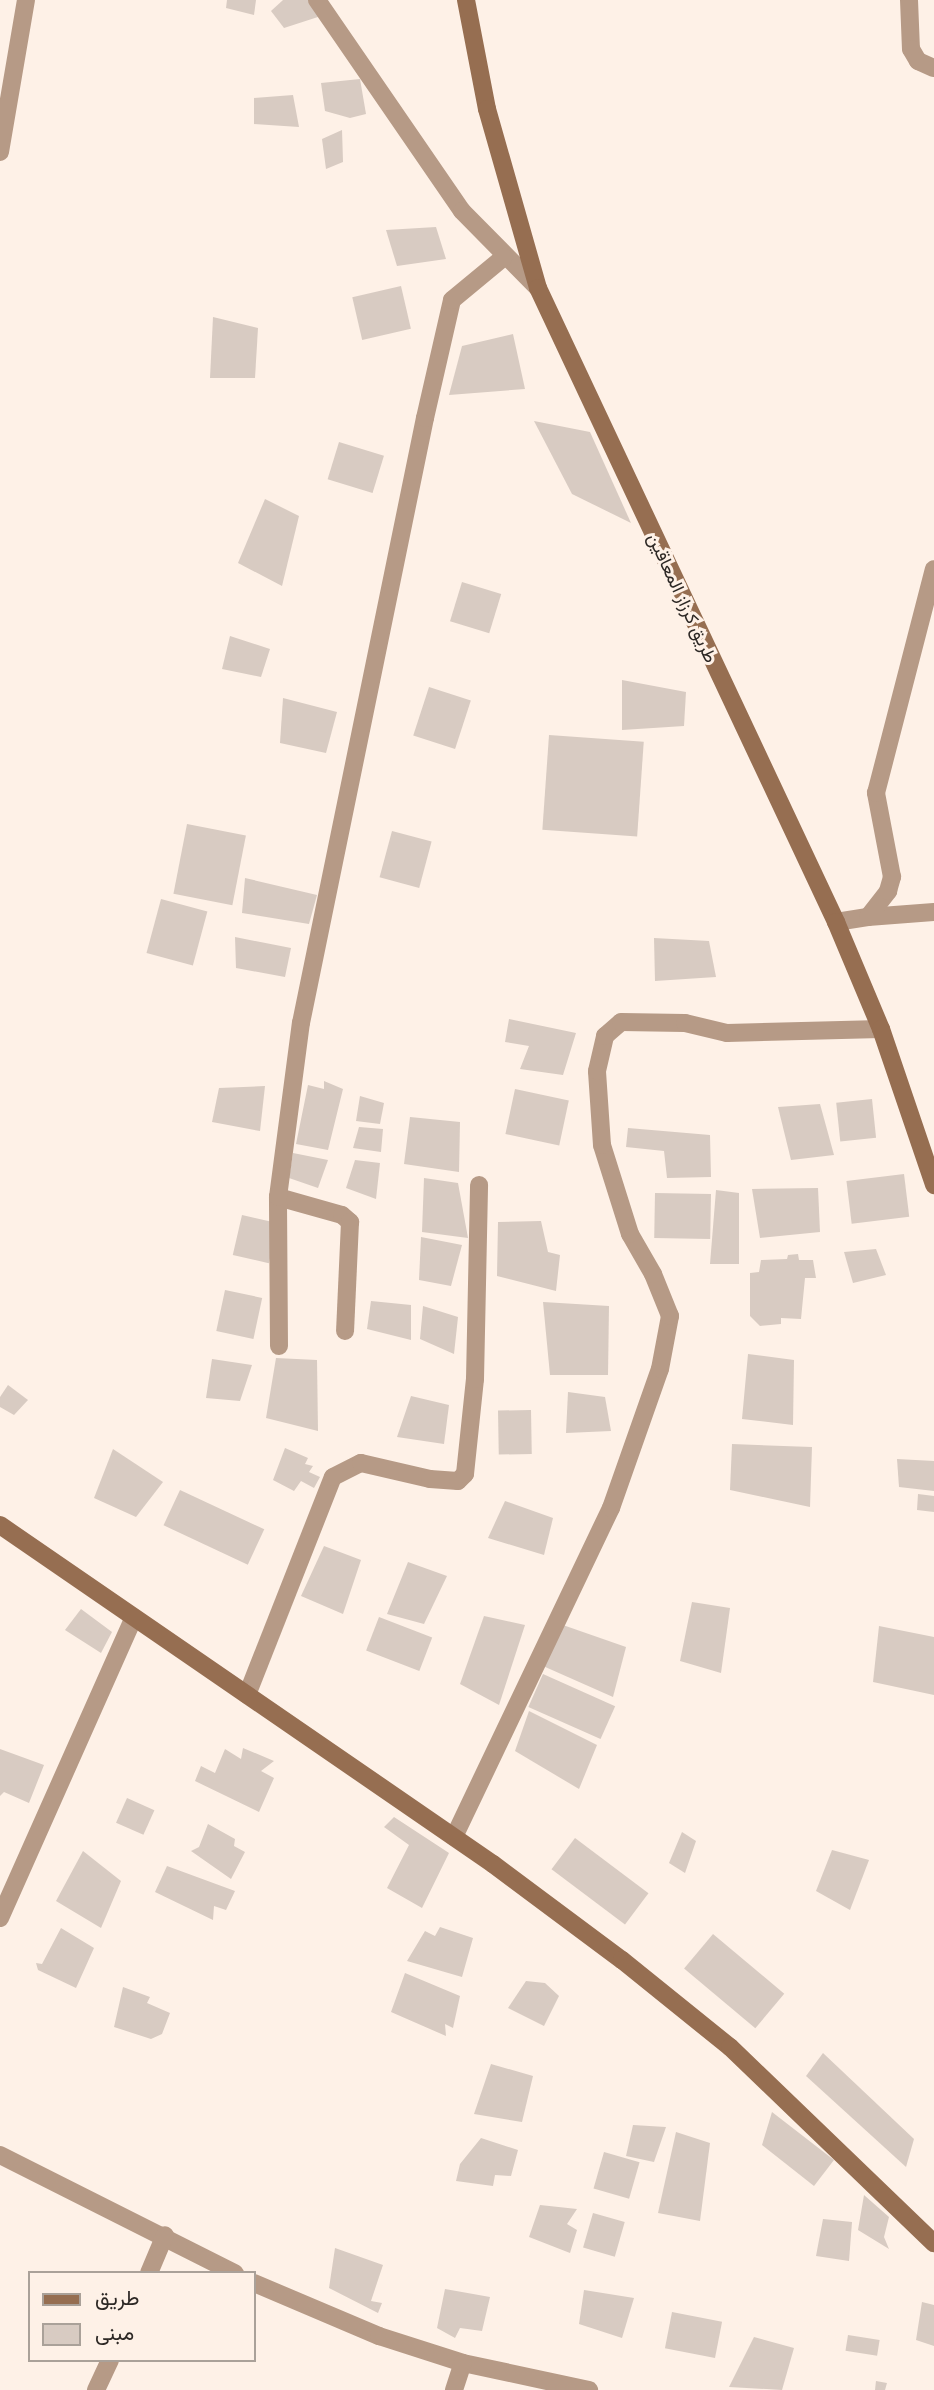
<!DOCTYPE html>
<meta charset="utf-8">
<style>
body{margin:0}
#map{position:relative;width:934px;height:2390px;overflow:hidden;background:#fef1e7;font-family:Mulish,Vazirmatn,sans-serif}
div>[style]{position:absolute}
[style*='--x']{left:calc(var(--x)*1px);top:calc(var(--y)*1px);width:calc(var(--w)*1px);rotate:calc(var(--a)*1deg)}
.building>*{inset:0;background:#d8cbc2;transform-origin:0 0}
.street>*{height:18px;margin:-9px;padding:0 9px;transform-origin:9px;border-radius:9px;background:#b69a86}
.secondary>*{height:18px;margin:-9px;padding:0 9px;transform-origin:9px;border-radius:9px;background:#966e51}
span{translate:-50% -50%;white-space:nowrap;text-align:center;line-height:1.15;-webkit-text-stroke:6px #fef1e7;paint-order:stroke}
.street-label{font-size:18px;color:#2d2825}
.legend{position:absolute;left:28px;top:2271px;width:228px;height:91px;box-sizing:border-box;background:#fef1e7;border:2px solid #aaa199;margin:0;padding:9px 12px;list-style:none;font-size:21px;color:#2d2825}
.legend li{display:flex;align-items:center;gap:14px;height:35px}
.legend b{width:35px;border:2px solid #aaa199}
</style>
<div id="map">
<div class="building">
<div style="clip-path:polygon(227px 0,256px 0,254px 15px,226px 8px)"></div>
<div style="clip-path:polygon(283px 0,309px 0,321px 16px,284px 28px,271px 11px)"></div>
<div style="clip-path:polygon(360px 79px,366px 114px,350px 118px,325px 111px,321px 83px)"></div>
<div style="clip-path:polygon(293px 95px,299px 127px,254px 124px,254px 98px)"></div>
<div style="clip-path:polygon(342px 130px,343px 162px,326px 169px,322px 139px)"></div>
<div style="clip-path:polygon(436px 227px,446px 259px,397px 266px,386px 230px)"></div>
<div style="left:401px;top:286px;width:44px;height:50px;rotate:77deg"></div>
<div style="clip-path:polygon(213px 317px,258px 328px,255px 378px,210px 378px)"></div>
<div style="clip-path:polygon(513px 334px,525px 389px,449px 395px,462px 346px)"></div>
<div style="clip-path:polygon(534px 421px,590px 432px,631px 523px,572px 494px)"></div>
<div style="left:339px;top:442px;width:47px;height:39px;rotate:17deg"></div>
<div style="clip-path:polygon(265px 499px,299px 516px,282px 586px,238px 563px)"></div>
<div style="left:462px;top:582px;width:41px;height:41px;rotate:17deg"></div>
<div style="clip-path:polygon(230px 636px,270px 649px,261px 677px,222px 669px)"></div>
<div style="clip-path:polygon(622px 680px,686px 692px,684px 726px,622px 730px)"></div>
<div style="left:429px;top:687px;width:44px;height:51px;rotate:18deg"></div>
<div style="clip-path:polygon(283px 698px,337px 712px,326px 753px,280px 743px)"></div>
<div style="left:549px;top:735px;width:95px;height:95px;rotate:4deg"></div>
<div style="left:187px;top:824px;width:60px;height:71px;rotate:11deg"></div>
<div style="left:392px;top:831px;width:41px;height:48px;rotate:15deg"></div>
<div style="clip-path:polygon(245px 878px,317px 895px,309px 924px,242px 913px)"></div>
<div style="left:161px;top:899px;width:48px;height:56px;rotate:15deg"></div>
<div style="clip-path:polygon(235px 937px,291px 948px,285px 977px,236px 968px)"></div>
<div style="clip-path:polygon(654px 938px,709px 941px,716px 977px,655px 981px)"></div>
<div style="clip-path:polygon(509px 1019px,576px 1033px,563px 1075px,520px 1069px,529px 1046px,505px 1042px)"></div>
<div style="clip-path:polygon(324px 1081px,343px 1089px,328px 1150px,296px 1144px,308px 1085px,324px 1089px)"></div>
<div style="clip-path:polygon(265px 1086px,260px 1131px,212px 1122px,219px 1088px)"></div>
<div style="left:515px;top:1089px;width:55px;height:46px;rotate:12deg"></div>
<div style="clip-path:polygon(360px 1096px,384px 1103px,380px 1124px,356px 1121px)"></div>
<div style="left:872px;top:1099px;width:39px;height:36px;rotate:84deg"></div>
<div style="clip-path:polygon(820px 1104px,834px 1155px,791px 1160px,778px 1107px)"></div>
<div style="clip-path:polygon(410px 1117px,460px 1122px,459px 1172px,404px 1164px)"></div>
<div style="clip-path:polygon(359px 1127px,383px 1129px,381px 1152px,353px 1148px)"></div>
<div style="clip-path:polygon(628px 1128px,710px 1135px,711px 1177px,667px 1178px,664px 1151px,626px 1147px)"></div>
<div style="clip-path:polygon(293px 1153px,328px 1160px,318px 1188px,289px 1178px)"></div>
<div style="clip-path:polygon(355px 1160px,380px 1163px,376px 1199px,346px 1188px)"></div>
<div style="left:904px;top:1174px;width:43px;height:58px;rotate:83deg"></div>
<div style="clip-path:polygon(424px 1178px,458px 1183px,468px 1238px,422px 1232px)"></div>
<div style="clip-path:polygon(818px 1188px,820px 1232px,760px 1238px,752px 1189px)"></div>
<div style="clip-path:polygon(716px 1190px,739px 1193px,739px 1264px,710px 1264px)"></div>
<div style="left:655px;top:1193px;width:56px;height:45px;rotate:1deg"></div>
<div style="left:242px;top:1215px;width:37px;height:41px;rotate:13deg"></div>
<div style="clip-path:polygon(541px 1221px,548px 1252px,560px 1255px,556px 1291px,497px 1276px,498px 1222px)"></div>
<div style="clip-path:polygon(421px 1237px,462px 1245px,451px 1286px,419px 1280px)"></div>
<div style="clip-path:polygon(876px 1249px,886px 1275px,853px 1283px,844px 1252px)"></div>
<div style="clip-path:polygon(798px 1254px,799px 1260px,813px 1260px,816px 1278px,805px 1278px,801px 1319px,781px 1318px,781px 1324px,760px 1326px,750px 1316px,750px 1273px,759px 1272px,761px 1260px,787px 1259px,788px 1255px)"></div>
<div style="left:225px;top:1290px;width:38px;height:42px;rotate:12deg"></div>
<div style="clip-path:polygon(371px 1301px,411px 1305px,411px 1340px,367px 1329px)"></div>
<div style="clip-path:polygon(543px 1302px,609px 1306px,608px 1375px,550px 1375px)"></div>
<div style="clip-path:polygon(423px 1306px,458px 1317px,454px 1354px,420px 1339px)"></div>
<div style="clip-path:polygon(748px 1354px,794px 1360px,793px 1425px,742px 1419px)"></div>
<div style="clip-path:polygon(276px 1358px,317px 1360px,318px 1431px,266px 1418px)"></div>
<div style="clip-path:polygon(212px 1359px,252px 1365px,240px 1401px,206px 1398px)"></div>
<div style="clip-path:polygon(8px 1385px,28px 1400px,14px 1415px,0 1407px,0 1397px)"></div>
<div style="clip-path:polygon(568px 1392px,605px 1397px,611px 1431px,566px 1433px)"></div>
<div style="clip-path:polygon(411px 1396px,449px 1405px,444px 1444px,397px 1437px)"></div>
<div style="left:531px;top:1410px;width:44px;height:33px;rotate:89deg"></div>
<div style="clip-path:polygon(732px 1444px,812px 1447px,810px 1507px,730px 1490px)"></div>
<div style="clip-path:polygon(285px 1448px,308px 1458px,305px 1464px,313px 1466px,309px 1472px,320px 1477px,314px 1488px,301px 1481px,294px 1491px,273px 1480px)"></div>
<div style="clip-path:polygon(113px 1449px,163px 1482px,136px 1517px,94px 1498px)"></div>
<div style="clip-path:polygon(897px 1459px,934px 1461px,934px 1491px,899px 1487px)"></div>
<div style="left:180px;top:1490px;width:93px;height:39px;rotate:25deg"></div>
<div style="clip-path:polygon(918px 1494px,934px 1496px,934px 1512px,917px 1510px)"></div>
<div style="clip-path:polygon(505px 1501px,553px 1518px,544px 1555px,488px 1538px)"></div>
<div style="clip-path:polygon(324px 1546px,361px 1560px,343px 1614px,301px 1596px)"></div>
<div style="clip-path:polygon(408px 1562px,447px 1576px,424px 1624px,387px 1614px)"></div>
<div style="clip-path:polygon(692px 1602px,730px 1608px,721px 1673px,680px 1661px)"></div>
<div style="clip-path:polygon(81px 1609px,112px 1632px,101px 1653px,65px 1630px)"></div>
<div style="clip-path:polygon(484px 1616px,525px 1625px,499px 1705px,460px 1684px)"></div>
<div style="left:379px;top:1617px;width:57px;height:36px;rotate:21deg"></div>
<div style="clip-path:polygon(560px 1624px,626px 1647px,613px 1697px,543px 1666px)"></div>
<div style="clip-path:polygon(879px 1626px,934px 1637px,934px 1695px,873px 1682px)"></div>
<div style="left:543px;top:1674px;width:79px;height:36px;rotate:24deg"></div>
<div style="clip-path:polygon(529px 1711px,597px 1745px,579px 1789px,515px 1751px)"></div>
<div style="clip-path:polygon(243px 1748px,274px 1761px,261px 1771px,274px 1778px,259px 1812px,195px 1781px,201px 1766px,215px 1773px,225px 1749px,241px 1759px)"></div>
<div style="clip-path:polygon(0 1749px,44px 1765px,29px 1803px,4px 1792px,0 1796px)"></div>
<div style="left:127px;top:1798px;width:30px;height:27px;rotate:24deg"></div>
<div style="clip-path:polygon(394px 1817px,449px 1853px,422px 1908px,387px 1888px,409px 1845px,384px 1827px)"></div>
<div style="clip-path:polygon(208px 1824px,235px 1839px,234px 1846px,245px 1852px,231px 1879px,191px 1851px,199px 1847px)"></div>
<div style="clip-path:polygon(682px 1832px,696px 1841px,685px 1873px,669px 1863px)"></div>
<div style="left:575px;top:1838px;width:92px;height:39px;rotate:37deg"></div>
<div style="clip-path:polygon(832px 1850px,869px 1860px,850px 1910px,816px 1891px)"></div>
<div style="clip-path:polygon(83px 1851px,121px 1881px,101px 1928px,56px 1901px)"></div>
<div style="clip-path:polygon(167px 1866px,235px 1891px,226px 1910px,214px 1906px,213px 1920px,155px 1892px)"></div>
<div style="clip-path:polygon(440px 1927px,473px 1938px,462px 1977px,407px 1961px,425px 1931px,435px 1936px)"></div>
<div style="clip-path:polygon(61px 1928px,94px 1948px,76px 1988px,38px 1970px,36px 1963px,42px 1964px)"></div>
<div style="left:713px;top:1934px;width:93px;height:45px;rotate:40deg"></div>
<div style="clip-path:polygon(405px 1973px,460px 1996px,453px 2028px,445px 2024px,446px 2036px,391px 2012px)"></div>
<div style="clip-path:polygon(526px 1981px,545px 1983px,559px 1996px,544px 2026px,508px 2008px)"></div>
<div style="clip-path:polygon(123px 1987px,150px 1997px,147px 2003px,170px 2013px,162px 2034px,151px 2039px,114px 2027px)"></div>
<div style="clip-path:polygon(823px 2053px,914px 2139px,906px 2167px,806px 2076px)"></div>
<div style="clip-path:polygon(491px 2064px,533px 2076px,522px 2122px,474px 2114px)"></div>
<div style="clip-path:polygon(772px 2112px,834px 2160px,814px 2186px,762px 2145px)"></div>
<div style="clip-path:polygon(633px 2125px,666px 2127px,654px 2162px,626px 2156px)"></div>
<div style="clip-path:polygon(676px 2132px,710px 2143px,700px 2221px,658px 2213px)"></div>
<div style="clip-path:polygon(481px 2138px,518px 2150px,511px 2176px,495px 2175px,493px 2186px,456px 2181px,460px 2164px)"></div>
<div style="left:604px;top:2152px;width:37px;height:38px;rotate:16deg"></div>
<div style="clip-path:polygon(864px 2195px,889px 2217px,884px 2237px,889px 2249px,858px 2230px)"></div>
<div style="clip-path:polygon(540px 2205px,577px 2209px,567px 2224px,577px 2230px,570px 2253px,529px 2237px)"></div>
<div style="left:593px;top:2213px;width:33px;height:36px;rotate:16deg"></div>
<div style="clip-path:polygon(823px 2219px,852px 2222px,849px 2261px,816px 2256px)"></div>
<div style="clip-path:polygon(335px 2248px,383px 2265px,371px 2301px,382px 2303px,378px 2313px,329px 2288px)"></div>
<div style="clip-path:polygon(445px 2289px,490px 2297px,482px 2331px,460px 2328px,455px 2338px,437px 2328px)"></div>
<div style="clip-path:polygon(584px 2290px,634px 2298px,622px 2338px,579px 2324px)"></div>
<div style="clip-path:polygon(922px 2302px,934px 2305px,934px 2346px,916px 2340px)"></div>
<div style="left:672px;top:2312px;width:51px;height:37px;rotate:11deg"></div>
<div style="left:848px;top:2335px;width:32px;height:16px;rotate:9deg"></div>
<div style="clip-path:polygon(754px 2337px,794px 2348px,782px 2390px,729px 2387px)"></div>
<div style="clip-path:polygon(876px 2381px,887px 2383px,885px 2390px,875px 2390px)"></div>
</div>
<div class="street">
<div style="--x:317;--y:0;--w:256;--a:55.5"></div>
<div style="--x:462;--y:211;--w:108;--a:45.4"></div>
<div style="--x:909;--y:0;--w:49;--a:87.7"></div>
<div style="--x:911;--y:49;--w:14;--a:60"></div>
<div style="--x:918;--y:61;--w:17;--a:24"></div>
<div style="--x:0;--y:152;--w:154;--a:-80.3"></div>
<div style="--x:868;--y:917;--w:66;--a:-4.3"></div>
<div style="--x:836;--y:922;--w:32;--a:-9"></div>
<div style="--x:868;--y:917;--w:33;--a:-52"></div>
<div style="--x:888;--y:891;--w:15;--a:-74"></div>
<div style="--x:892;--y:877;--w:86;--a:-100.8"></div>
<div style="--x:876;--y:793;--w:231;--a:-75.5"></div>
<div style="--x:278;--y:1197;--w:66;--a:15.7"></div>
<div style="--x:342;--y:1215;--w:11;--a:41"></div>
<div style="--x:350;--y:1222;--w:109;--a:92.6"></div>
<div style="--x:279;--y:1346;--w:149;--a:-90.4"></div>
<div style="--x:278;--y:1197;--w:176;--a:-82.5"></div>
<div style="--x:301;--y:1023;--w:618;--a:-78.42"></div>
<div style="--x:425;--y:418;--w:121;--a:-77.1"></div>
<div style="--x:452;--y:300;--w:67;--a:-39.6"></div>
<div style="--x:247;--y:1695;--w:234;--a:-68.5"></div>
<div style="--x:333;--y:1477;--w:31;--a:-27"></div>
<div style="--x:361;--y:1463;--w:71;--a:13.1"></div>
<div style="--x:430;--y:1479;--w:28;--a:4"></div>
<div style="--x:458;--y:1481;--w:10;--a:-45"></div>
<div style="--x:465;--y:1474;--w:96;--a:-84"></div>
<div style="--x:475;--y:1379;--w:194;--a:-88.8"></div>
<div style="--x:454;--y:1837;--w:365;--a:-64.5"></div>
<div style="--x:611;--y:1508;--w:147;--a:-70.6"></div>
<div style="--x:660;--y:1369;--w:54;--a:-79.3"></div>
<div style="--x:670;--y:1316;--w:45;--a:-112"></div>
<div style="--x:653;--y:1274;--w:46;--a:-119.9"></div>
<div style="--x:630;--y:1234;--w:93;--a:-107.5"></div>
<div style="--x:602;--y:1145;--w:74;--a:-93.9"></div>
<div style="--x:597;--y:1071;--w:36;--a:-77"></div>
<div style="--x:605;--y:1036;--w:21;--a:-41"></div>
<div style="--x:621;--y:1022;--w:64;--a:0.9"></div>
<div style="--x:685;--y:1023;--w:43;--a:13.4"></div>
<div style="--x:727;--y:1033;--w:154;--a:-1.5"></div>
<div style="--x:0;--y:1918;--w:329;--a:-66"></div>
<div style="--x:0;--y:2155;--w:263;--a:26.7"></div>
<div style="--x:149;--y:2273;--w:41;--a:-67.2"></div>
<div style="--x:254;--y:2283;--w:136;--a:23"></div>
<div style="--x:379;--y:2336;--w:88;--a:17.8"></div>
<div style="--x:463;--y:2363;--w:129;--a:12.1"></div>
<div style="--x:96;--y:2390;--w:33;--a:-65"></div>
<div style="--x:454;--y:2390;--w:28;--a:-72"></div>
</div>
<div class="secondary">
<div style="--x:466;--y:0;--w:111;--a:79.1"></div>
<div style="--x:487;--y:109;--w:186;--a:74.1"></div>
<div style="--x:538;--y:288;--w:701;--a:64.82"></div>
<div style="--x:836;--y:922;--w:116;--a:67.2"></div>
<div style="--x:881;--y:1029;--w:165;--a:71.2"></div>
<div style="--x:0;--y:1525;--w:598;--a:34.51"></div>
<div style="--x:493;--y:1864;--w:161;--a:36.7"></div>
<div style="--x:622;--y:1960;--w:139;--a:38.9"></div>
<div style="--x:730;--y:2047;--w:283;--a:43.9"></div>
</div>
<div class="street-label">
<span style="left:682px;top:598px;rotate:65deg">طريق كرزاز المعاقين</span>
</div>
<ul class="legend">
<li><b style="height:9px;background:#966e51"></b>طريق</li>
<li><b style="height:19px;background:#d8cbc2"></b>مبنى</li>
</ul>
</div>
